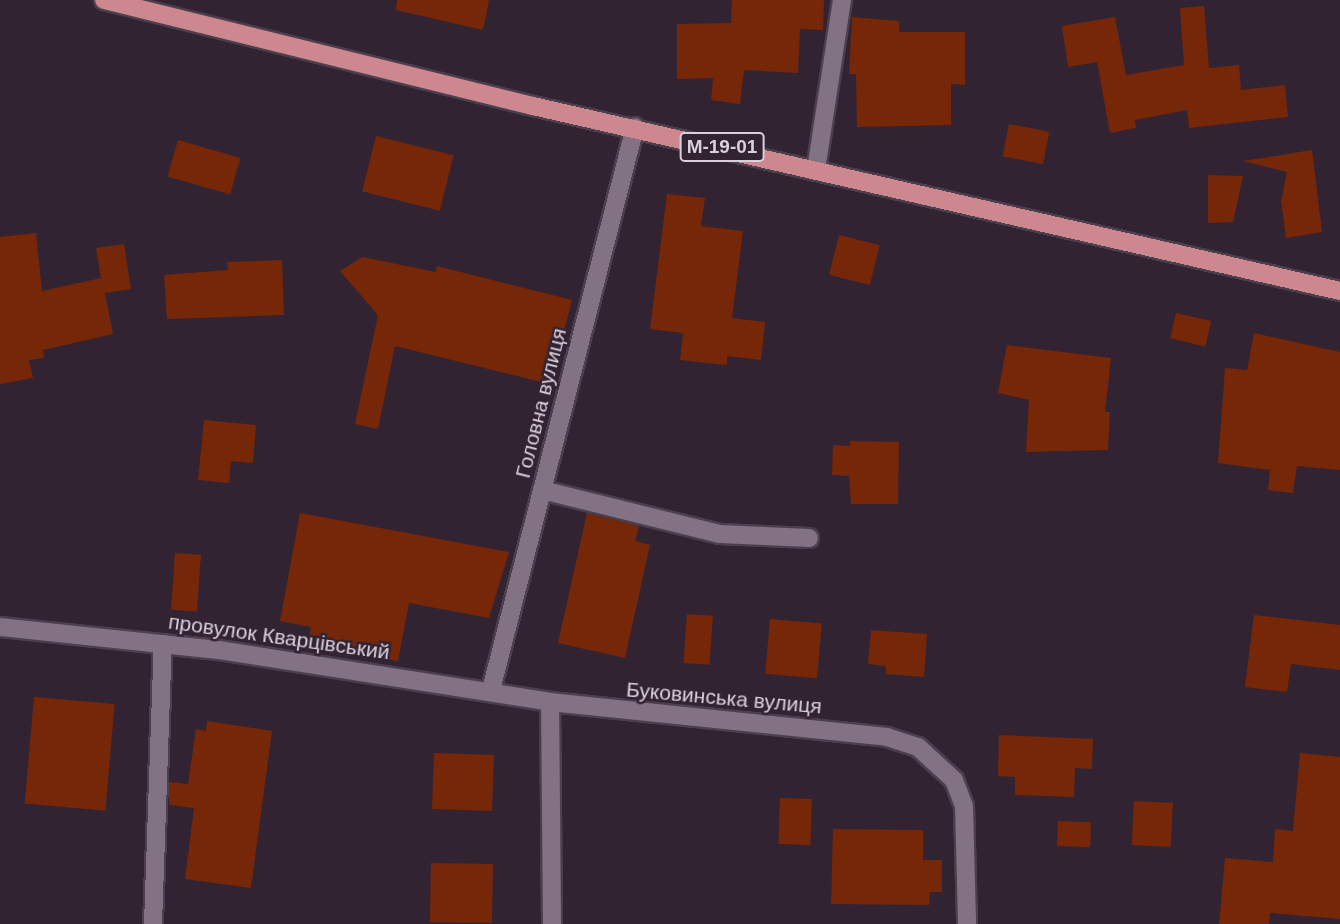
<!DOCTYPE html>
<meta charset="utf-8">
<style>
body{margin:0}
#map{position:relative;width:1340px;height:924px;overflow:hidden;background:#322333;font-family:Arial,sans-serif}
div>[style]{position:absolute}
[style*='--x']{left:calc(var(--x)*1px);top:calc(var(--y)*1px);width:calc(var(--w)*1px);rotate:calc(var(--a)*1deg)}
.building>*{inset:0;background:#762707;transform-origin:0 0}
.roads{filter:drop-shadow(2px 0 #4b3f4d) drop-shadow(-2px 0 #4b3f4d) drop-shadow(0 2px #4b3f4d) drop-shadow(0 -2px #4b3f4d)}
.minor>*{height:18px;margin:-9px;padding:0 9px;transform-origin:9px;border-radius:9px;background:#837284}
.major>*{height:18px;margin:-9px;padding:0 9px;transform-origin:9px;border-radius:9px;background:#cc888e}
span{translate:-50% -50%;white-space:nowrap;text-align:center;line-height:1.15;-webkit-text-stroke:5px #322333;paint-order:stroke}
.shield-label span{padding:2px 5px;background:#322333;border:2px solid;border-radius:5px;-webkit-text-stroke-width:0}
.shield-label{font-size:19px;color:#d9d0da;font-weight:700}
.street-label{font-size:21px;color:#d9d0da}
</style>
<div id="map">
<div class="building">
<div style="clip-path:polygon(397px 0,489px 0,483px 30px,396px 10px)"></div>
<div style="clip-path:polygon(732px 0,824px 0,823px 30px,800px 29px,798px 73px,744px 70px,740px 104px,711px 100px,713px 78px,677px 79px,677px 24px,731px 23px)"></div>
<div style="clip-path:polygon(1204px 6px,1209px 68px,1239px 65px,1241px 90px,1285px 85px,1288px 117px,1189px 128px,1187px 110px,1135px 120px,1136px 128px,1110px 133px,1097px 62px,1068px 67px,1062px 26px,1115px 17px,1126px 75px,1184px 65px,1180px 8px)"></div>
<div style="clip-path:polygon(852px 17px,899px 21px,899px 32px,965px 32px,965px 85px,951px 84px,951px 125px,857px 127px,856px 74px,849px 74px)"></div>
<div style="left:1009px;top:124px;width:41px;height:33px;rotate:11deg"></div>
<div style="left:376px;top:136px;width:80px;height:57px;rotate:14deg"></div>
<div style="left:178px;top:140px;width:65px;height:38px;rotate:16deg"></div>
<div style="clip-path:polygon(1312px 150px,1322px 232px,1286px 238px,1281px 201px,1287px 172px,1243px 161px)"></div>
<div style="clip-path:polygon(1208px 175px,1243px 176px,1233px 222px,1208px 223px)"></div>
<div style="clip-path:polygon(667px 194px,705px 198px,701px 226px,743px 231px,732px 318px,765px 322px,761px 360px,727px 356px,727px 365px,680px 360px,683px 333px,650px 329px)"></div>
<div style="clip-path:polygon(36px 233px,42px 291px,101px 278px,96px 248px,124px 244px,131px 289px,105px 293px,113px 334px,43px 350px,44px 358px,29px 360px,33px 378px,0 384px,0 237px)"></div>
<div style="left:839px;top:235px;width:42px;height:41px;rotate:14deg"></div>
<div style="clip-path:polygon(362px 257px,436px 272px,437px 266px,572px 300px,550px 384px,395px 346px,378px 429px,355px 424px,378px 315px,340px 271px)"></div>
<div style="clip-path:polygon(282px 260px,284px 315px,167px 319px,164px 275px,228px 270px,227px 262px)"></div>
<div style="left:1176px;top:313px;width:36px;height:26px;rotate:13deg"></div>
<div style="clip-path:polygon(1254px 333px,1340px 352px,1340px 470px,1297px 466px,1293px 493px,1268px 490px,1270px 470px,1218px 463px,1225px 368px,1247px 370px)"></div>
<div style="clip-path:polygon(1007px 345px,1111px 358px,1105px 412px,1110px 412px,1108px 450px,1026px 452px,1029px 400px,998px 393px)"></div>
<div style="clip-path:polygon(204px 420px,256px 425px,253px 463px,231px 461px,229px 483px,198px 480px)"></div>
<div style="clip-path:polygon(850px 441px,899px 442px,898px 504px,851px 504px,849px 476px,832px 475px,833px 445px,850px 446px)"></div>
<div style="clip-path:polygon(300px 513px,509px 552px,489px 618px,409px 603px,398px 661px,308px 644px,311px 627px,280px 621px)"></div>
<div style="clip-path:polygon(587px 513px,639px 526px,635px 541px,650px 545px,625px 658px,558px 643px)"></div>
<div style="left:175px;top:553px;width:26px;height:57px;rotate:4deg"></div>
<div style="left:687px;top:614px;width:26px;height:49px;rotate:4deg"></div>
<div style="clip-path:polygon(1254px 615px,1340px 625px,1340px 670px,1291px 664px,1287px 692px,1245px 687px)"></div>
<div style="left:770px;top:619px;width:52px;height:55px;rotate:5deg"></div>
<div style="clip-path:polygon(871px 630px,927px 634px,924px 677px,886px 674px,886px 666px,868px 664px)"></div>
<div style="left:34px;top:697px;width:81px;height:107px;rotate:5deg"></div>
<div style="clip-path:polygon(207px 721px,272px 731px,251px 888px,185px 879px,194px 808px,169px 805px,169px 782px,188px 784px,196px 729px,206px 731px)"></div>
<div style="clip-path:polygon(999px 735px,1093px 739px,1092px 769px,1075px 768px,1074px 797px,1015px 795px,1015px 777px,998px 776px)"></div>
<div style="left:434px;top:753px;width:60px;height:56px;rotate:2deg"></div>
<div style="clip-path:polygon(1300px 753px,1340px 757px,1340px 919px,1270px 913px,1269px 924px,1219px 924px,1225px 858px,1273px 862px,1275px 829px,1293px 831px)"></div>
<div style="left:780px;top:798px;width:32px;height:46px;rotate:2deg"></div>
<div style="left:1134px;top:801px;width:39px;height:44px;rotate:3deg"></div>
<div style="left:1058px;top:821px;width:33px;height:25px;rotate:2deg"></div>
<div style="clip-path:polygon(833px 829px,923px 830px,923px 860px,942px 860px,942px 892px,930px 892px,929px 905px,831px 904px)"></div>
<div style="left:431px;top:863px;width:62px;height:59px;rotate:1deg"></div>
</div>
<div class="roads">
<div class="minor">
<div style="--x:816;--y:170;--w:172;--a:-81.3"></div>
<div style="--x:542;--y:490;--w:183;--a:13.9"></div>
<div style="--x:720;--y:534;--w:89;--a:2.6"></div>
<div style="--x:0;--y:627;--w:220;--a:6"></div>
<div style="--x:219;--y:650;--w:335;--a:8.9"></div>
<div style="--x:491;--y:690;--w:581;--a:-75.65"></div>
<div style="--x:153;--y:924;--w:280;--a:-88"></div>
<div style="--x:552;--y:924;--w:222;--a:-90.5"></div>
<div style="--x:550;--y:702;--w:339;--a:5.9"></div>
<div style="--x:887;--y:737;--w:33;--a:18"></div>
<div style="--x:918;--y:747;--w:49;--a:42.5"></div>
<div style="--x:954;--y:780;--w:28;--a:69"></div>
<div style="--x:964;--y:806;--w:118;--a:88.5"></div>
</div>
<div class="major">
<div style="--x:104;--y:0;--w:442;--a:13.9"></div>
<div style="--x:533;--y:106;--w:828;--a:12.91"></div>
</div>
</div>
<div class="shield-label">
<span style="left:722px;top:147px">М-19-01</span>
</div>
<div class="street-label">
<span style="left:541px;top:403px;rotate:-76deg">Головна вулиця</span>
<span style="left:279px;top:637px;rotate:8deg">провулок Кварцівський</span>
<span style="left:724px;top:698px;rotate:5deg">Буковинська вулиця</span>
</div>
</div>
